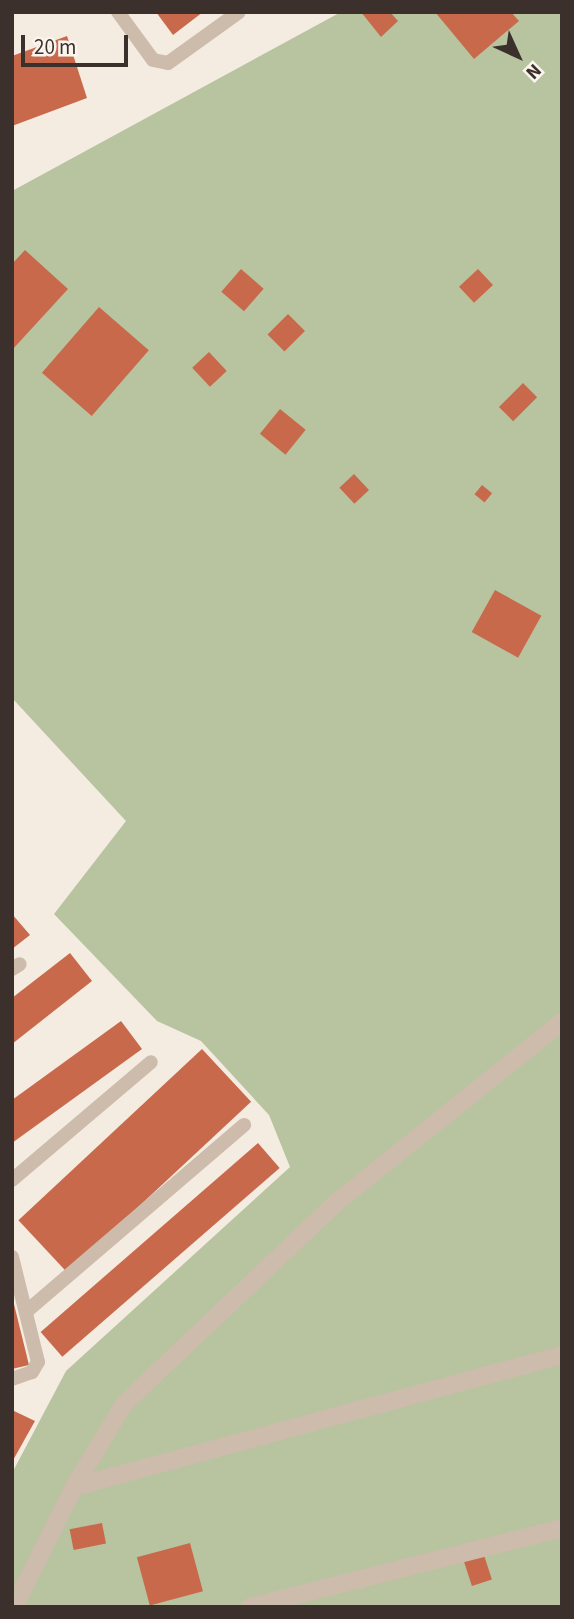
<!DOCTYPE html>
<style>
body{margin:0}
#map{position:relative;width:574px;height:1619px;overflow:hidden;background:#f4ebe1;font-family:"Source Sans 3",sans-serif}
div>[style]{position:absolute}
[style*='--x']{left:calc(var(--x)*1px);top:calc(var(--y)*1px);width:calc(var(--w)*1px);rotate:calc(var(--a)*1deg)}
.green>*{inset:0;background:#b8c4a0}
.building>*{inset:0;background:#c8694b;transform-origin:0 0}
.service>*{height:14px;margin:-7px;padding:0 7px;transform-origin:7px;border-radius:7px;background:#cdbbac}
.minor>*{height:18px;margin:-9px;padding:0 9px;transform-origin:9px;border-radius:9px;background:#cdbbac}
span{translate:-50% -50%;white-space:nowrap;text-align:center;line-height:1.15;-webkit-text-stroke:7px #fbf5ee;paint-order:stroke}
.frame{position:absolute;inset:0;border:14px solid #3b302b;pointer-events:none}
.north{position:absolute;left:483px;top:21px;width:70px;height:70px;-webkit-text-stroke:5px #fbf5ee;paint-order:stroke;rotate:135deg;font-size:19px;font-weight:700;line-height:28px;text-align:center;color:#3b302b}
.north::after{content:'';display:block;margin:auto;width:24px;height:32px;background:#3b302b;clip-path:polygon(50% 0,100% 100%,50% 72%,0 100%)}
.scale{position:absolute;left:21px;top:35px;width:107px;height:32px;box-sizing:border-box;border:4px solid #3b302b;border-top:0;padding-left:9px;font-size:21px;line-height:24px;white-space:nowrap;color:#3b302b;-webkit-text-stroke:5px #fbf5ee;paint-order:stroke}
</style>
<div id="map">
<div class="green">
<div style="clip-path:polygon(341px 12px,562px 12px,562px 1607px,12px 1607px,12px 1473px,66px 1371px,290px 1167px,269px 1115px,201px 1041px,157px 1021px,54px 914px,126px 821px,12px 698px,12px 191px)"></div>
</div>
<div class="building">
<div style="clip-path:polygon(156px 12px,203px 12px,173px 35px)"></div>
<div style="clip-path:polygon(361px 12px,390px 12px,398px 21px,381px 37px)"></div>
<div style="clip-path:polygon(435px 12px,511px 12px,519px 21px,474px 59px)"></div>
<div style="clip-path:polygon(67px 36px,87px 98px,12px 126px,12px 56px)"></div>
<div style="clip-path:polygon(25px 250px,68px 289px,12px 350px,12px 264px)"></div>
<div style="left:241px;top:269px;width:30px;height:30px;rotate:41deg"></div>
<div style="left:478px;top:269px;width:22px;height:26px;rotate:47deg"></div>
<div style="left:99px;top:307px;width:66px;height:87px;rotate:41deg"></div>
<div style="left:288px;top:314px;width:24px;height:29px;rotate:45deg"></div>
<div style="left:209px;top:352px;width:26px;height:23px;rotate:47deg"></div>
<div style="left:523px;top:383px;width:20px;height:34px;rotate:45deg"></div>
<div style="left:280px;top:409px;width:33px;height:32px;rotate:39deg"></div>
<div style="left:354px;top:474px;width:22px;height:20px;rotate:47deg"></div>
<div style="left:482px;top:485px;width:13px;height:12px;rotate:39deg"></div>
<div style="left:495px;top:590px;width:53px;height:48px;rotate:29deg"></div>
<div style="clip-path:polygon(12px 914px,30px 935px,12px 949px)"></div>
<div style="clip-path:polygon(70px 953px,92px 981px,12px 1044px,12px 998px)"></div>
<div style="clip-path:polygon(121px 1021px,142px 1049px,12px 1143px,12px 1100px)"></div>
<div style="left:202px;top:1049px;width:72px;height:251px;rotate:47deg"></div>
<div style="left:258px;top:1143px;width:33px;height:288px;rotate:49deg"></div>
<div style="clip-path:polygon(12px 1296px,29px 1365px,12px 1369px)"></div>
<div style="clip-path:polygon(12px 1410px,35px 1421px,12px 1462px)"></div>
<div style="left:102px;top:1523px;width:21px;height:33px;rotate:79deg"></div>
<div style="left:190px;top:1543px;width:50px;height:55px;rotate:75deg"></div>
<div style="left:482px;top:1549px;width:32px;height:21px;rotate:72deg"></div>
</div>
<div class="service">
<div style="--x:118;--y:12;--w:59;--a:53.9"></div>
<div style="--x:153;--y:60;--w:15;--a:11"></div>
<div style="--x:168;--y:63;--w:87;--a:-35.7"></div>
<div style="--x:12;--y:969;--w:9;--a:-32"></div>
<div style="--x:12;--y:1180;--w:182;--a:-40.3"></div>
<div style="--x:12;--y:1257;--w:108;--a:76.1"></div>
<div style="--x:38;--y:1362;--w:12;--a:121"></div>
<div style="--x:32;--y:1372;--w:21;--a:161"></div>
<div style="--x:27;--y:1311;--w:286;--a:-40.6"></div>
</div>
<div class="minor">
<div style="--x:74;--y:1487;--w:506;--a:-15.14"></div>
<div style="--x:14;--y:1607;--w:134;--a:-63.4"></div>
<div style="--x:74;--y:1487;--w:97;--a:-58.9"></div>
<div style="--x:124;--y:1404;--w:294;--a:-43.5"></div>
<div style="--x:337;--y:1202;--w:288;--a:-38.7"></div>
<div style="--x:250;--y:1607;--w:322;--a:-14.2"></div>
</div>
<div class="frame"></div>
<div class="north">N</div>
<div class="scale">20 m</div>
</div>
